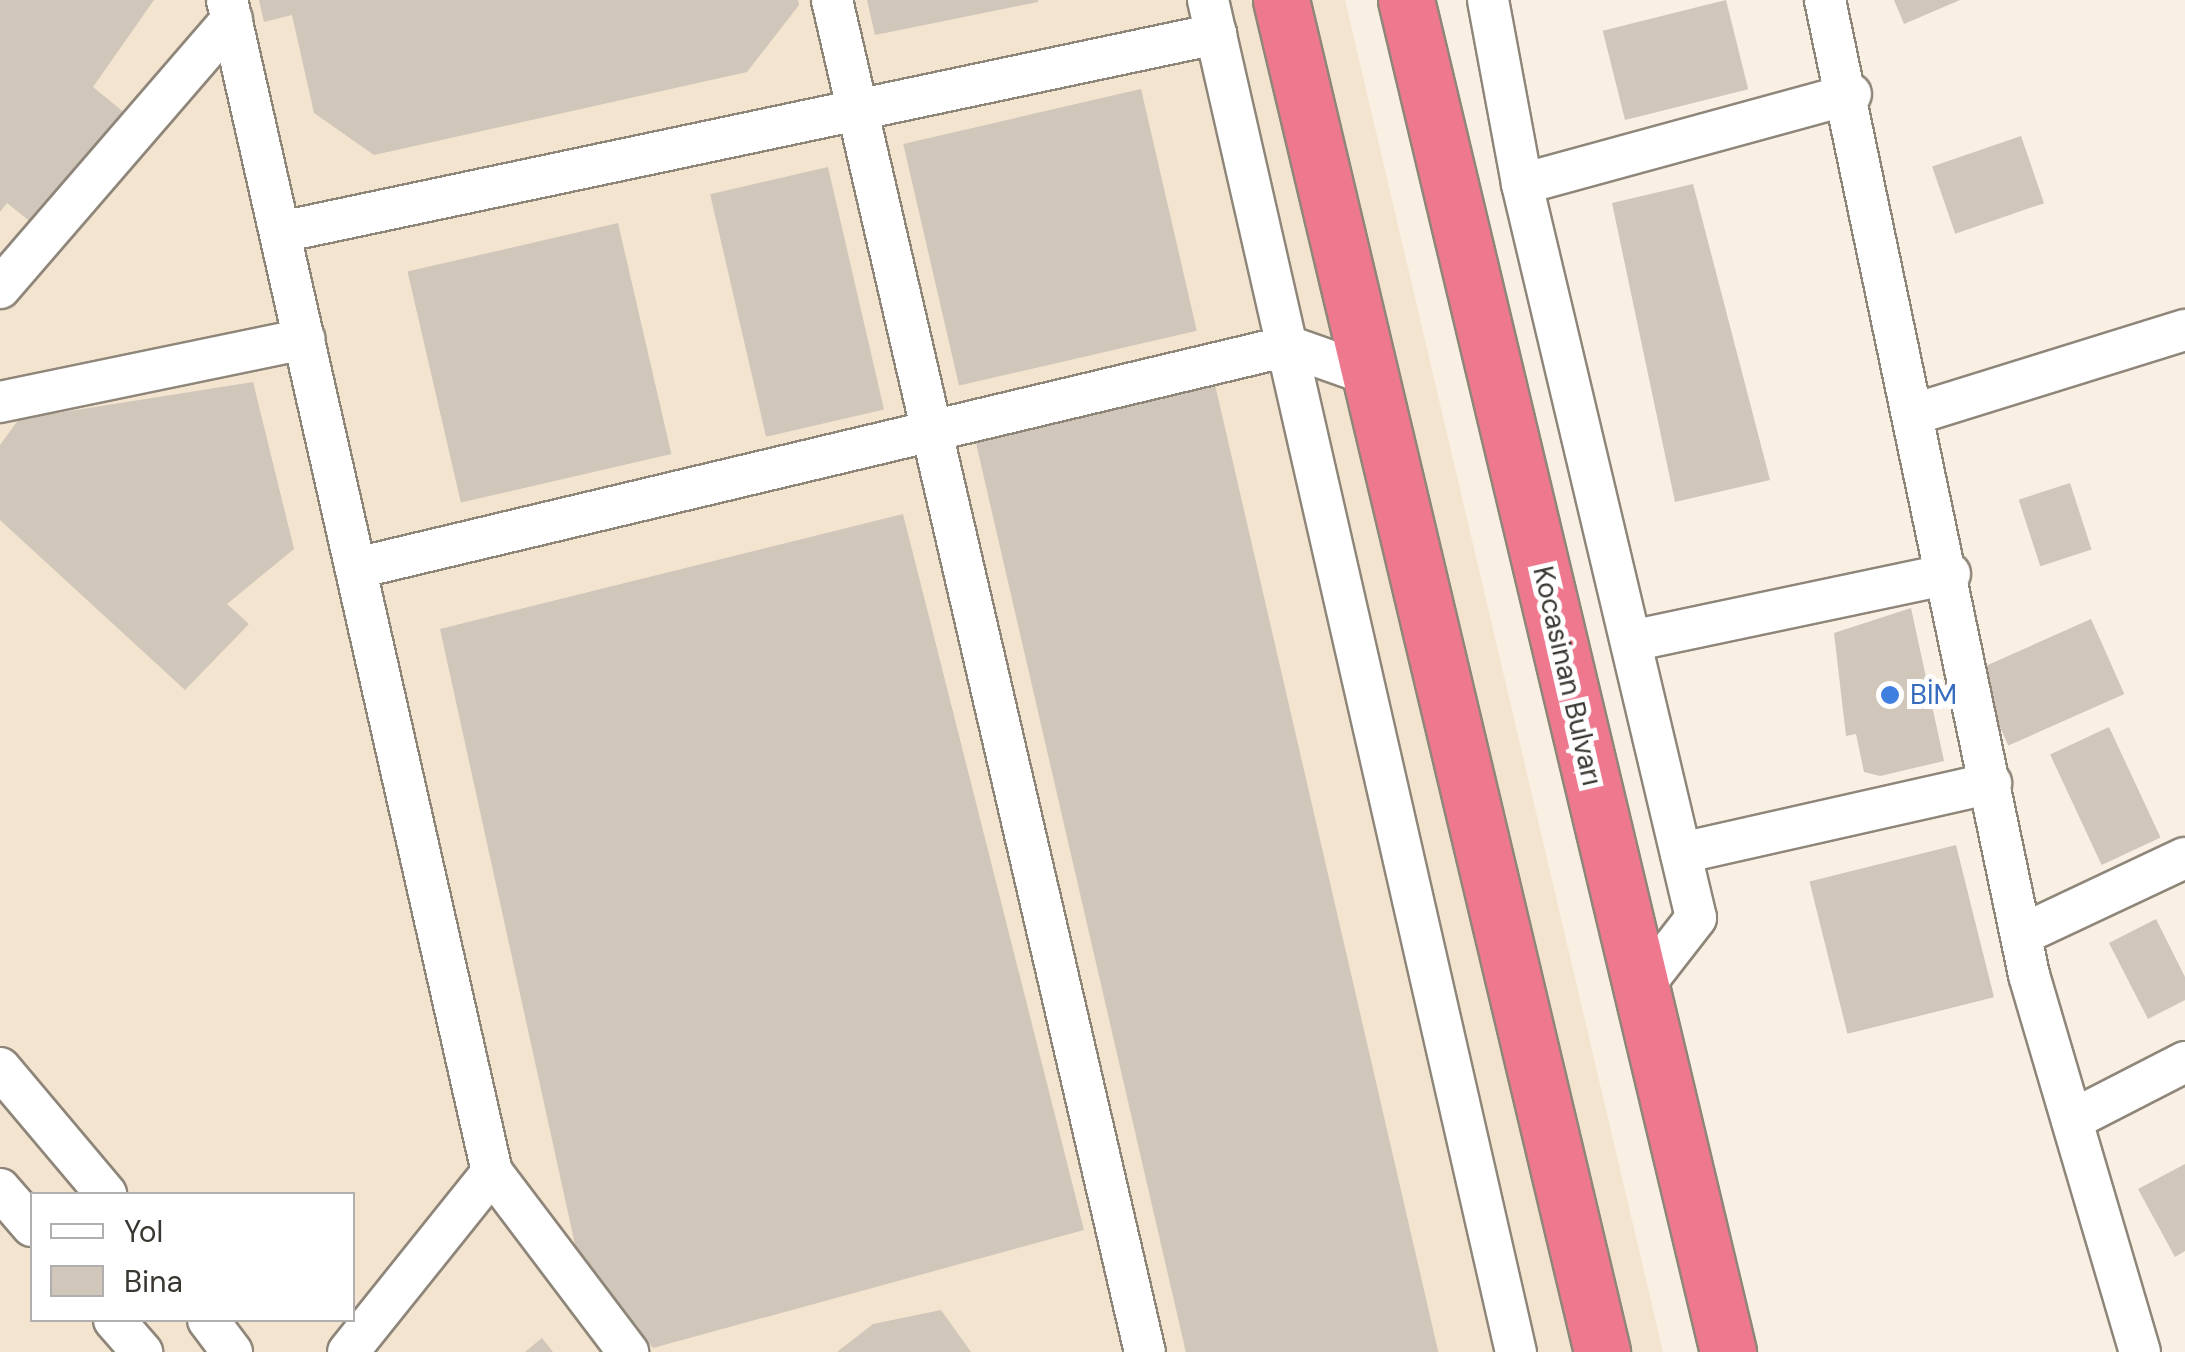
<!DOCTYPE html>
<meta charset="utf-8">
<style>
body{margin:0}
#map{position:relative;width:2185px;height:1352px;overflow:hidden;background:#f9efe2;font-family:"DM Sans",sans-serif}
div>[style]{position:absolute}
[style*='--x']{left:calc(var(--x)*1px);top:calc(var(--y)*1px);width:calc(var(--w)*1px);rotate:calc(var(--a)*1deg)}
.built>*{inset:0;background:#f3e4d0}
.building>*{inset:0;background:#d0c6b9;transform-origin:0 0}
.roads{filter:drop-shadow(2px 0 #8f867a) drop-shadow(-2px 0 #8f867a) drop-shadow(0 2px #8f867a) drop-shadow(0 -2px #8f867a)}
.minor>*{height:40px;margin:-20px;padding:0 20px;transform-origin:20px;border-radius:20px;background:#fff}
.highway>*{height:55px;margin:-27.5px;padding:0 27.5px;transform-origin:27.5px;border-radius:27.5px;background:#ee798f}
.dots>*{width:28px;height:28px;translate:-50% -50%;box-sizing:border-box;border:5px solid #fff;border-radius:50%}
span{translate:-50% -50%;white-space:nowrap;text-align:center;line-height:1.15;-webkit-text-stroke:10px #fff;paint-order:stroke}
.street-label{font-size:28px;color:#3a3631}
.shop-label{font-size:28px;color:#366cbe}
.left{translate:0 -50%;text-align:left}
.legend{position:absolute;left:30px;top:1192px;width:325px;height:130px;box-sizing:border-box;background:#fff;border:2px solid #b0afad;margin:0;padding:12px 18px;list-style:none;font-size:30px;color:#3a3631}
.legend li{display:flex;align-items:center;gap:20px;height:50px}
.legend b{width:50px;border:2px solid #b0afad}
</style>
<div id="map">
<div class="built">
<div style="clip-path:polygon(evenodd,0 0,1345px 0,1663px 1352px,0 1352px,0 0,32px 1194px,352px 1194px,352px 1320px,32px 1320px,32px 1194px)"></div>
</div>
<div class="building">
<div style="clip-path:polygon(0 0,154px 0,93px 87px,126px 114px,37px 227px,7px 203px,0 212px)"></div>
<div style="clip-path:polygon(259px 0,798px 0,799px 5px,747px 72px,374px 155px,314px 113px,292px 15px,264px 22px)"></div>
<div style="clip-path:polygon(867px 0,1038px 0,1038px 2px,875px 35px)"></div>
<div style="left:1726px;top:0;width:92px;height:127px;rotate:76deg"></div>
<div style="clip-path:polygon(1894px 0,1960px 0,1904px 24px)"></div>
<div style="left:1141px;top:89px;width:248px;height:244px;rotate:77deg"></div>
<div style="left:2021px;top:136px;width:71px;height:94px;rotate:71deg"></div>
<div style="left:828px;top:167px;width:249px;height:121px;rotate:77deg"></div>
<div style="clip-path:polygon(1693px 184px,1770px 480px,1675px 502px,1612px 203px)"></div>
<div style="left:618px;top:223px;width:237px;height:216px;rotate:77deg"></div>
<div style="left:1213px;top:376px;width:1002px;height:246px;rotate:77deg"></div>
<div style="clip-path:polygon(253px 382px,294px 549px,227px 604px,249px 624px,185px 690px,0 520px,0 445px,19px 419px)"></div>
<div style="left:2070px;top:483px;width:70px;height:54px;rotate:72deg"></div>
<div style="clip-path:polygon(903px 514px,1084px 1230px,653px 1348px,576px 1249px,440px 629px)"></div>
<div style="clip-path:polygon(1911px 608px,1944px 761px,1880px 776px,1864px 772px,1856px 734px,1846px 736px,1834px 633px)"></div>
<div style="left:2091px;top:619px;width:82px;height:127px;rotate:66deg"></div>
<div style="left:2109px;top:727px;width:122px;height:65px;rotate:65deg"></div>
<div style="left:1956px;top:845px;width:157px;height:151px;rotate:76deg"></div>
<div style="clip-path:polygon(2156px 919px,2185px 977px,2185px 1000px,2148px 1019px,2109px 943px)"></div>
<div style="clip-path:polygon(2185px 1164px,2185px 1251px,2175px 1257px,2138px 1189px)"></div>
<div style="clip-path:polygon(941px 1310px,971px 1352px,837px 1352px,873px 1324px)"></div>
<div style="clip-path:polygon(542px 1338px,553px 1352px,525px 1352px)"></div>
</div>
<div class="roads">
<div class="minor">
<div style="--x:227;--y:0;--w:1202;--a:77.26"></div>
<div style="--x:492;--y:1172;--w:226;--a:52.9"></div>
<div style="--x:832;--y:0;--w:1388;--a:76.97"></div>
<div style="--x:1208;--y:0;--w:1387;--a:77.17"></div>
<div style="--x:1488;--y:0;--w:187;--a:79.5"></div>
<div style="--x:1522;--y:184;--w:754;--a:76.66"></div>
<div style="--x:1696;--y:918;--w:90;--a:127.8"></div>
<div style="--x:1825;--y:0;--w:996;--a:78.18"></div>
<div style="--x:2029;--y:975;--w:393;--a:73.6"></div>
<div style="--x:1522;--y:184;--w:341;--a:-15.3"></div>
<div style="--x:281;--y:232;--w:956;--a:-11.96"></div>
<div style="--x:0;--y:288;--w:355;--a:-49.2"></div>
<div style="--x:0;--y:402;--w:311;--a:-11.7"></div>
<div style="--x:1918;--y:413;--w:280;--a:-17.3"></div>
<div style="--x:357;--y:568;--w:957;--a:-13.41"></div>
<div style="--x:1288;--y:346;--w:87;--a:19.5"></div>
<div style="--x:1631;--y:641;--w:326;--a:-11.9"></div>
<div style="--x:1681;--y:853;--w:318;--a:-12.7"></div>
<div style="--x:2021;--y:935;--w:181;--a:-25.2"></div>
<div style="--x:0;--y:1068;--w:165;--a:49.9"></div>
<div style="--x:2072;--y:1120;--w:127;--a:-27.2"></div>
<div style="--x:0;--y:1189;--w:49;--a:49.1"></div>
<div style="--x:114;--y:1320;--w:43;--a:48.8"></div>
<div style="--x:208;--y:1320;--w:40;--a:53"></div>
<div style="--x:348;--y:1352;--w:231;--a:-51.3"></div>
</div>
<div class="highway">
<div style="--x:1281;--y:0;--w:1390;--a:76.64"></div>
<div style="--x:1406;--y:0;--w:1390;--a:76.6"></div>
</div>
</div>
<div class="dots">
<div style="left:1890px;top:695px;background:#3f7fe0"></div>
</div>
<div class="street-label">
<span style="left:1567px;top:676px;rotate:77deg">Kocasinan Bulvarı</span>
</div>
<div class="shop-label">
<span class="left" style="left:1910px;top:695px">BİM</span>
</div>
<ul class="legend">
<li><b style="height:12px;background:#fff"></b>Yol</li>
<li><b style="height:28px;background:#d0c6b9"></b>Bina</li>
</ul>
</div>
